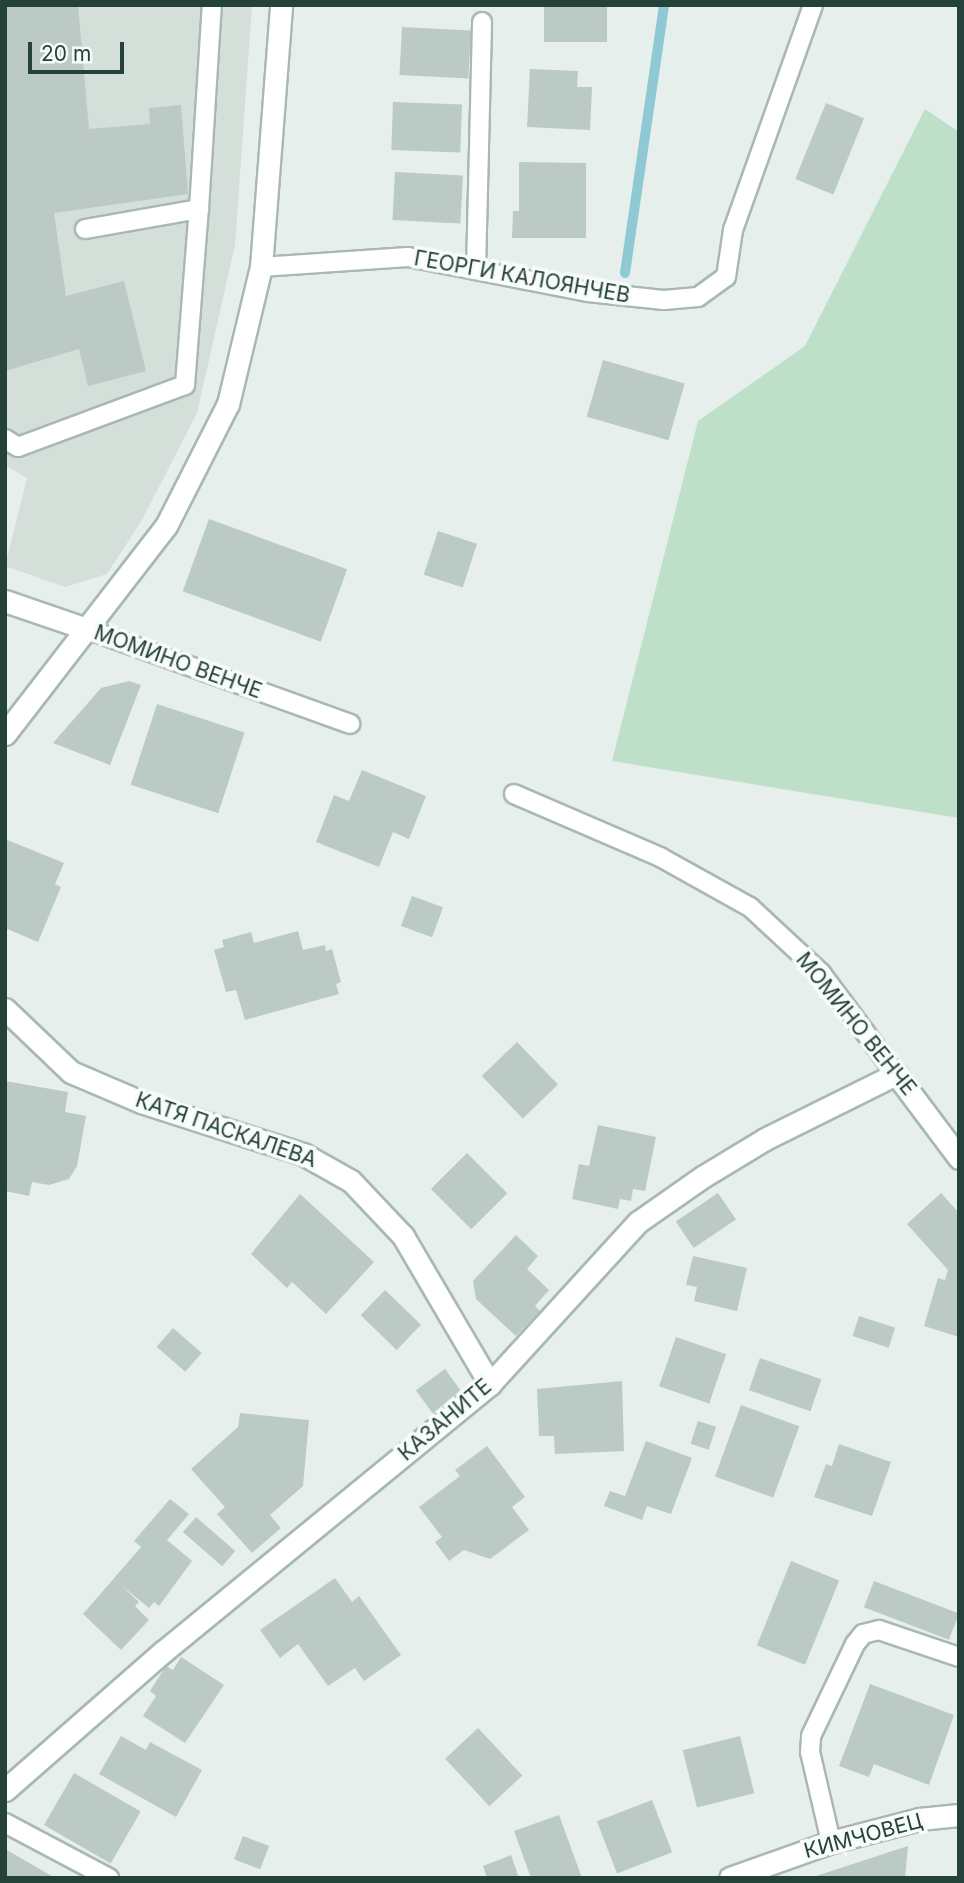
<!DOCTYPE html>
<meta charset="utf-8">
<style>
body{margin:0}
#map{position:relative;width:964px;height:1883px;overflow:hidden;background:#e6efeb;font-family:Inter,sans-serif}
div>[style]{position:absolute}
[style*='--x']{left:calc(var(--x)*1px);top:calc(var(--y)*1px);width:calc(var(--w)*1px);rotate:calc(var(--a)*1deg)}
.built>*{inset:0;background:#d4dfda}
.green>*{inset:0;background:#bfe0c8}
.stream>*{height:10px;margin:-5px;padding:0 5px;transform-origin:5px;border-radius:5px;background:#8ec9d4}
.building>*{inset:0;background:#bbcac4;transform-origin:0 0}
.roads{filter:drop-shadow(2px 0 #a8b8b2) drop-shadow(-2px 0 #a8b8b2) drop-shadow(0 2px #a8b8b2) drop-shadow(0 -2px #a8b8b2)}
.lane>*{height:18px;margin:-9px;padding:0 9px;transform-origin:9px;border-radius:9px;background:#fff}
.street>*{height:21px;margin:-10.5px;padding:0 10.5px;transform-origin:10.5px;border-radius:10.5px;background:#fff}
span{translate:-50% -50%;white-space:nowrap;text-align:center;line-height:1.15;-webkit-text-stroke:7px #f7fbf9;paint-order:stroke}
.street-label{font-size:21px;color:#24423a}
.frame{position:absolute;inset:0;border:7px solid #24423a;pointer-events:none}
.scale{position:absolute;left:28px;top:42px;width:96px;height:32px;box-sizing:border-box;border:4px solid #24423a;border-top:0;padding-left:9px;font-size:21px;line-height:24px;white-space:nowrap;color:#24423a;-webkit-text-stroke:5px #f7fbf9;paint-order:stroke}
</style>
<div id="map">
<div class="built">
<div style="clip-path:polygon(5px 5px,252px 5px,235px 245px,197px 413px,142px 520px,107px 574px,65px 587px,5px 566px,27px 478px,5px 465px)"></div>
</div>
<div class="green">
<div style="clip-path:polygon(925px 109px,959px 132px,959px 818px,612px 761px,698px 421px,805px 346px)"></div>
</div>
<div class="stream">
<div style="--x:625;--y:273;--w:271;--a:-81.7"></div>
</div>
<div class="building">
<div style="clip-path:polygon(5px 5px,78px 5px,89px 129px,150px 124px,149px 108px,181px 105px,188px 194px,54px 213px,66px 296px,124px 281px,146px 371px,88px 386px,79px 349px,5px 371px)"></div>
<div style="left:544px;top:5px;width:63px;height:37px"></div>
<div style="left:402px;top:27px;width:69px;height:48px;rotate:3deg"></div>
<div style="clip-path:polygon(530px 69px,578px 71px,577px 87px,592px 87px,590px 130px,527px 127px)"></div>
<div style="left:393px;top:102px;width:69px;height:48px;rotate:2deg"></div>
<div style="left:826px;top:103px;width:41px;height:82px;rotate:22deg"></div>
<div style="clip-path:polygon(519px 162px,586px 163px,586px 238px,512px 238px,513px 211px,519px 211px)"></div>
<div style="left:395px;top:172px;width:68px;height:48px;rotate:3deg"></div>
<div style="left:603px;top:360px;width:85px;height:59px;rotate:16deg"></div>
<div style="left:209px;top:519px;width:147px;height:77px;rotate:20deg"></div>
<div style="left:438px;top:531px;width:41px;height:46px;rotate:18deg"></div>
<div style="clip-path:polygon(129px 681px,141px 685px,110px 765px,53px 743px,101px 688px)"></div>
<div style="left:157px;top:704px;width:92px;height:85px;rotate:18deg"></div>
<div style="clip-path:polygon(362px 770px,426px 796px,409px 839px,393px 832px,379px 867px,316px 842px,334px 795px,349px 801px)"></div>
<div style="clip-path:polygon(5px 839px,64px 863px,55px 884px,61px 887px,38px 942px,5px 928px)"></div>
<div style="left:412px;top:896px;width:33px;height:32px;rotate:20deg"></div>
<div style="clip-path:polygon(298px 931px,303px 950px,325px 945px,326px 951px,332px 949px,341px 982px,336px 984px,339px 994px,245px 1020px,236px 990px,226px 992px,214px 950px,224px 947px,222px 940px,251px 932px,254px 943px)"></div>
<div style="left:517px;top:1042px;width:59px;height:49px;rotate:46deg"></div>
<div style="clip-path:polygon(5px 1081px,68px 1092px,65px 1112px,86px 1116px,77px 1166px,69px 1179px,49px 1185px,32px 1182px,29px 1196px,5px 1191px)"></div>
<div style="clip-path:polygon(598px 1125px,656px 1137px,645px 1191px,633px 1189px,631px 1201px,620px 1199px,618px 1209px,572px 1199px,579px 1164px,589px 1166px)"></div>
<div style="left:467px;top:1153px;width:57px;height:51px;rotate:45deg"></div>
<div style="left:718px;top:1193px;width:32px;height:51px;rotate:56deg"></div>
<div style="clip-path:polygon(941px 1193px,959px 1213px,959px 1337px,924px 1326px,938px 1278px,945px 1280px,948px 1270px,907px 1224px)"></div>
<div style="clip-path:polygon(300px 1194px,374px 1262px,326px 1314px,292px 1282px,287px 1288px,251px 1254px)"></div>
<div style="clip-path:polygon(516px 1235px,538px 1256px,527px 1269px,549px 1290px,535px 1306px,540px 1311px,516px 1336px,476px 1299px,473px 1281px)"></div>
<div style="clip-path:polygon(693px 1256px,747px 1268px,737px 1311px,694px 1301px,697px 1287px,686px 1285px)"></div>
<div style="left:385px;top:1290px;width:50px;height:35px;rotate:44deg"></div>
<div style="left:859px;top:1316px;width:38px;height:21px;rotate:18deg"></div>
<div style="left:173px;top:1328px;width:38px;height:25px;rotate:41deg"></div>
<div style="left:676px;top:1337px;width:53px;height:52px;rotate:19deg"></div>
<div style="left:760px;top:1358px;width:65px;height:34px;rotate:19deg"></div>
<div style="left:445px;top:1369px;width:34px;height:36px;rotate:54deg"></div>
<div style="clip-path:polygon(622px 1381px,624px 1451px,555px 1454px,554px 1436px,539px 1436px,537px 1389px)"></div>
<div style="left:741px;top:1405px;width:62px;height:76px;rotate:20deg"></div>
<div style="clip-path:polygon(240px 1413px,309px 1420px,303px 1486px,270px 1515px,281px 1528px,252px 1553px,217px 1514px,225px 1507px,191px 1469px,238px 1427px)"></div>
<div style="left:698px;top:1421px;width:19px;height:24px;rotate:18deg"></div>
<div style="clip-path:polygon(646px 1441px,692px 1458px,671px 1514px,647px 1506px,642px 1520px,604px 1506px,610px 1491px,625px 1496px)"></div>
<div style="clip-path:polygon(839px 1444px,891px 1462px,872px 1516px,814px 1497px,826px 1464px,832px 1466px)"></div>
<div style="clip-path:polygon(487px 1446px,525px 1497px,512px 1507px,529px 1530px,490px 1559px,464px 1550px,449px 1561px,435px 1542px,442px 1537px,419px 1507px,460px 1476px,455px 1470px)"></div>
<div style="clip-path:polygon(170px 1499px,189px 1514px,167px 1540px,192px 1561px,159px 1606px,154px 1602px,149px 1608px,121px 1585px,139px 1602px,135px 1606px,149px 1620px,121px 1650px,83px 1614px,141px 1547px,134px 1541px)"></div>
<div style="left:196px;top:1517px;width:52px;height:20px;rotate:41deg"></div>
<div style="left:791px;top:1561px;width:52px;height:91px;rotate:22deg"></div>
<div style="clip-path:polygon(335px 1578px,352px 1602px,359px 1596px,401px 1655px,364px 1681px,355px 1668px,328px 1686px,298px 1644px,280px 1658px,260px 1630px)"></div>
<div style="left:874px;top:1581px;width:91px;height:28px;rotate:21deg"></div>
<div style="clip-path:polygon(181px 1657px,224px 1685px,185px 1743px,143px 1716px,156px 1696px,150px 1691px,166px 1666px,173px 1670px)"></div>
<div style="clip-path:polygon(870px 1684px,954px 1715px,929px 1785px,874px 1764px,869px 1777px,839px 1766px)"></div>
<div style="left:478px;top:1728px;width:65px;height:45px;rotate:47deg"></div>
<div style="clip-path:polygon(121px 1736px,146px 1750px,150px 1742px,202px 1770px,176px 1817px,99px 1774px)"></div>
<div style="left:740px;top:1736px;width:59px;height:59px;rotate:76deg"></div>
<div style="left:74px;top:1773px;width:77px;height:60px;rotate:30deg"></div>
<div style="left:652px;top:1800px;width:56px;height:59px;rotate:69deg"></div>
<div style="clip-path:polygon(559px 1815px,582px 1878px,531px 1878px,514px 1831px)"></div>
<div style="left:243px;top:1836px;width:28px;height:25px;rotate:21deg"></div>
<div style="clip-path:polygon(908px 1846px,905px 1878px,813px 1878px,813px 1877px)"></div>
<div style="clip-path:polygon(7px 1850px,55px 1878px,5px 1878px)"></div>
<div style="clip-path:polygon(511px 1855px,519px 1878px,487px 1878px,483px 1866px)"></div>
</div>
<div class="roads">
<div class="lane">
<div style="--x:85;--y:229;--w:116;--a:-10"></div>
<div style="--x:199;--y:209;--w:204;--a:-86.4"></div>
<div style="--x:261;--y:267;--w:147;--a:-3.9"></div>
<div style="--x:408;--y:257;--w:183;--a:11"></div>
<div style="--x:588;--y:292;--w:76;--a:6"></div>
<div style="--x:664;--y:300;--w:34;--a:-5"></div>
<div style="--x:698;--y:297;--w:34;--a:-36"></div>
<div style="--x:726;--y:277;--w:48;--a:-81.5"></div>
<div style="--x:733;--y:230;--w:239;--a:-70.4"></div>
<div style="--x:476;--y:270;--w:248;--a:-88.6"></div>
<div style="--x:5;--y:439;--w:15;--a:32"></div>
<div style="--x:18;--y:447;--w:178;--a:-20.4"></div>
<div style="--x:185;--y:385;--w:177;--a:-85.5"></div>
<div style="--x:84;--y:628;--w:283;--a:19.8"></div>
<div style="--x:514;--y:794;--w:159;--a:23.3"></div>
<div style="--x:660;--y:857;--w:103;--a:29.1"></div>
<div style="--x:750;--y:907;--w:97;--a:42.9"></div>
<div style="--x:821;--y:973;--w:126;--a:53.4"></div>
<div style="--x:5;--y:1823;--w:118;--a:27.9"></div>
<div style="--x:831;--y:1842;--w:92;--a:-103.1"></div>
<div style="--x:810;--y:1752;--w:16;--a:-86"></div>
<div style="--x:811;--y:1736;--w:102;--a:-64.4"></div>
<div style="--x:855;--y:1644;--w:13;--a:-51"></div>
<div style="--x:863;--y:1634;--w:16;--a:-14"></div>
<div style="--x:879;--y:1630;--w:84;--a:18.6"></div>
</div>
<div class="street">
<div style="--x:5;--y:601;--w:83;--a:18.9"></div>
<div style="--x:5;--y:734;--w:263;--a:-52.3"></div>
<div style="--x:166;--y:526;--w:137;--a:-63.1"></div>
<div style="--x:228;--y:404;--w:141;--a:-76.5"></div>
<div style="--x:261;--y:267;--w:263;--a:-85.6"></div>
<div style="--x:5;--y:1009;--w:91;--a:43.7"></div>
<div style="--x:71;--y:1072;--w:76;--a:23.2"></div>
<div style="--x:141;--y:1102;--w:170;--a:17.8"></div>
<div style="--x:303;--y:1154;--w:55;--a:29.4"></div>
<div style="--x:351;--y:1181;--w:76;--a:46.6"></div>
<div style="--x:403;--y:1236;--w:172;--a:59.6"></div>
<div style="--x:5;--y:1790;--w:211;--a:-41.2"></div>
<div style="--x:164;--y:1651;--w:421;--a:-39.3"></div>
<div style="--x:490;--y:1384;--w:219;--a:-47.6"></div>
<div style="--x:638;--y:1222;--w:80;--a:-34.9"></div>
<div style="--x:704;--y:1176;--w:71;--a:-31.2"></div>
<div style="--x:765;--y:1139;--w:146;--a:-26.4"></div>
<div style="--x:896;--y:1074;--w:105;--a:53.1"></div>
<div style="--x:730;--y:1878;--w:107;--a:-19.6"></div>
<div style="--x:831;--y:1842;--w:91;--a:-14.6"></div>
<div style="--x:919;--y:1819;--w:40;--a:-5.7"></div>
</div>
</div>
<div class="street-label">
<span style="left:522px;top:277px;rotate:10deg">ГЕОРГИ КАЛОЯНЧЕВ</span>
<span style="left:178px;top:662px;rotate:20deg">МОМИНО ВЕНЧЕ</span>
<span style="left:856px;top:1024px;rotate:51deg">МОМИНО ВЕНЧЕ</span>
<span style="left:226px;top:1130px;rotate:19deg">КАТЯ ПАСКАЛЕВА</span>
<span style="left:445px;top:1420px;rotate:-40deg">КАЗАНИТЕ</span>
<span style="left:863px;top:1836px;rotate:-15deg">КИМЧОВЕЦ</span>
</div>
<div class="frame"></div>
<div class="scale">20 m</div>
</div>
